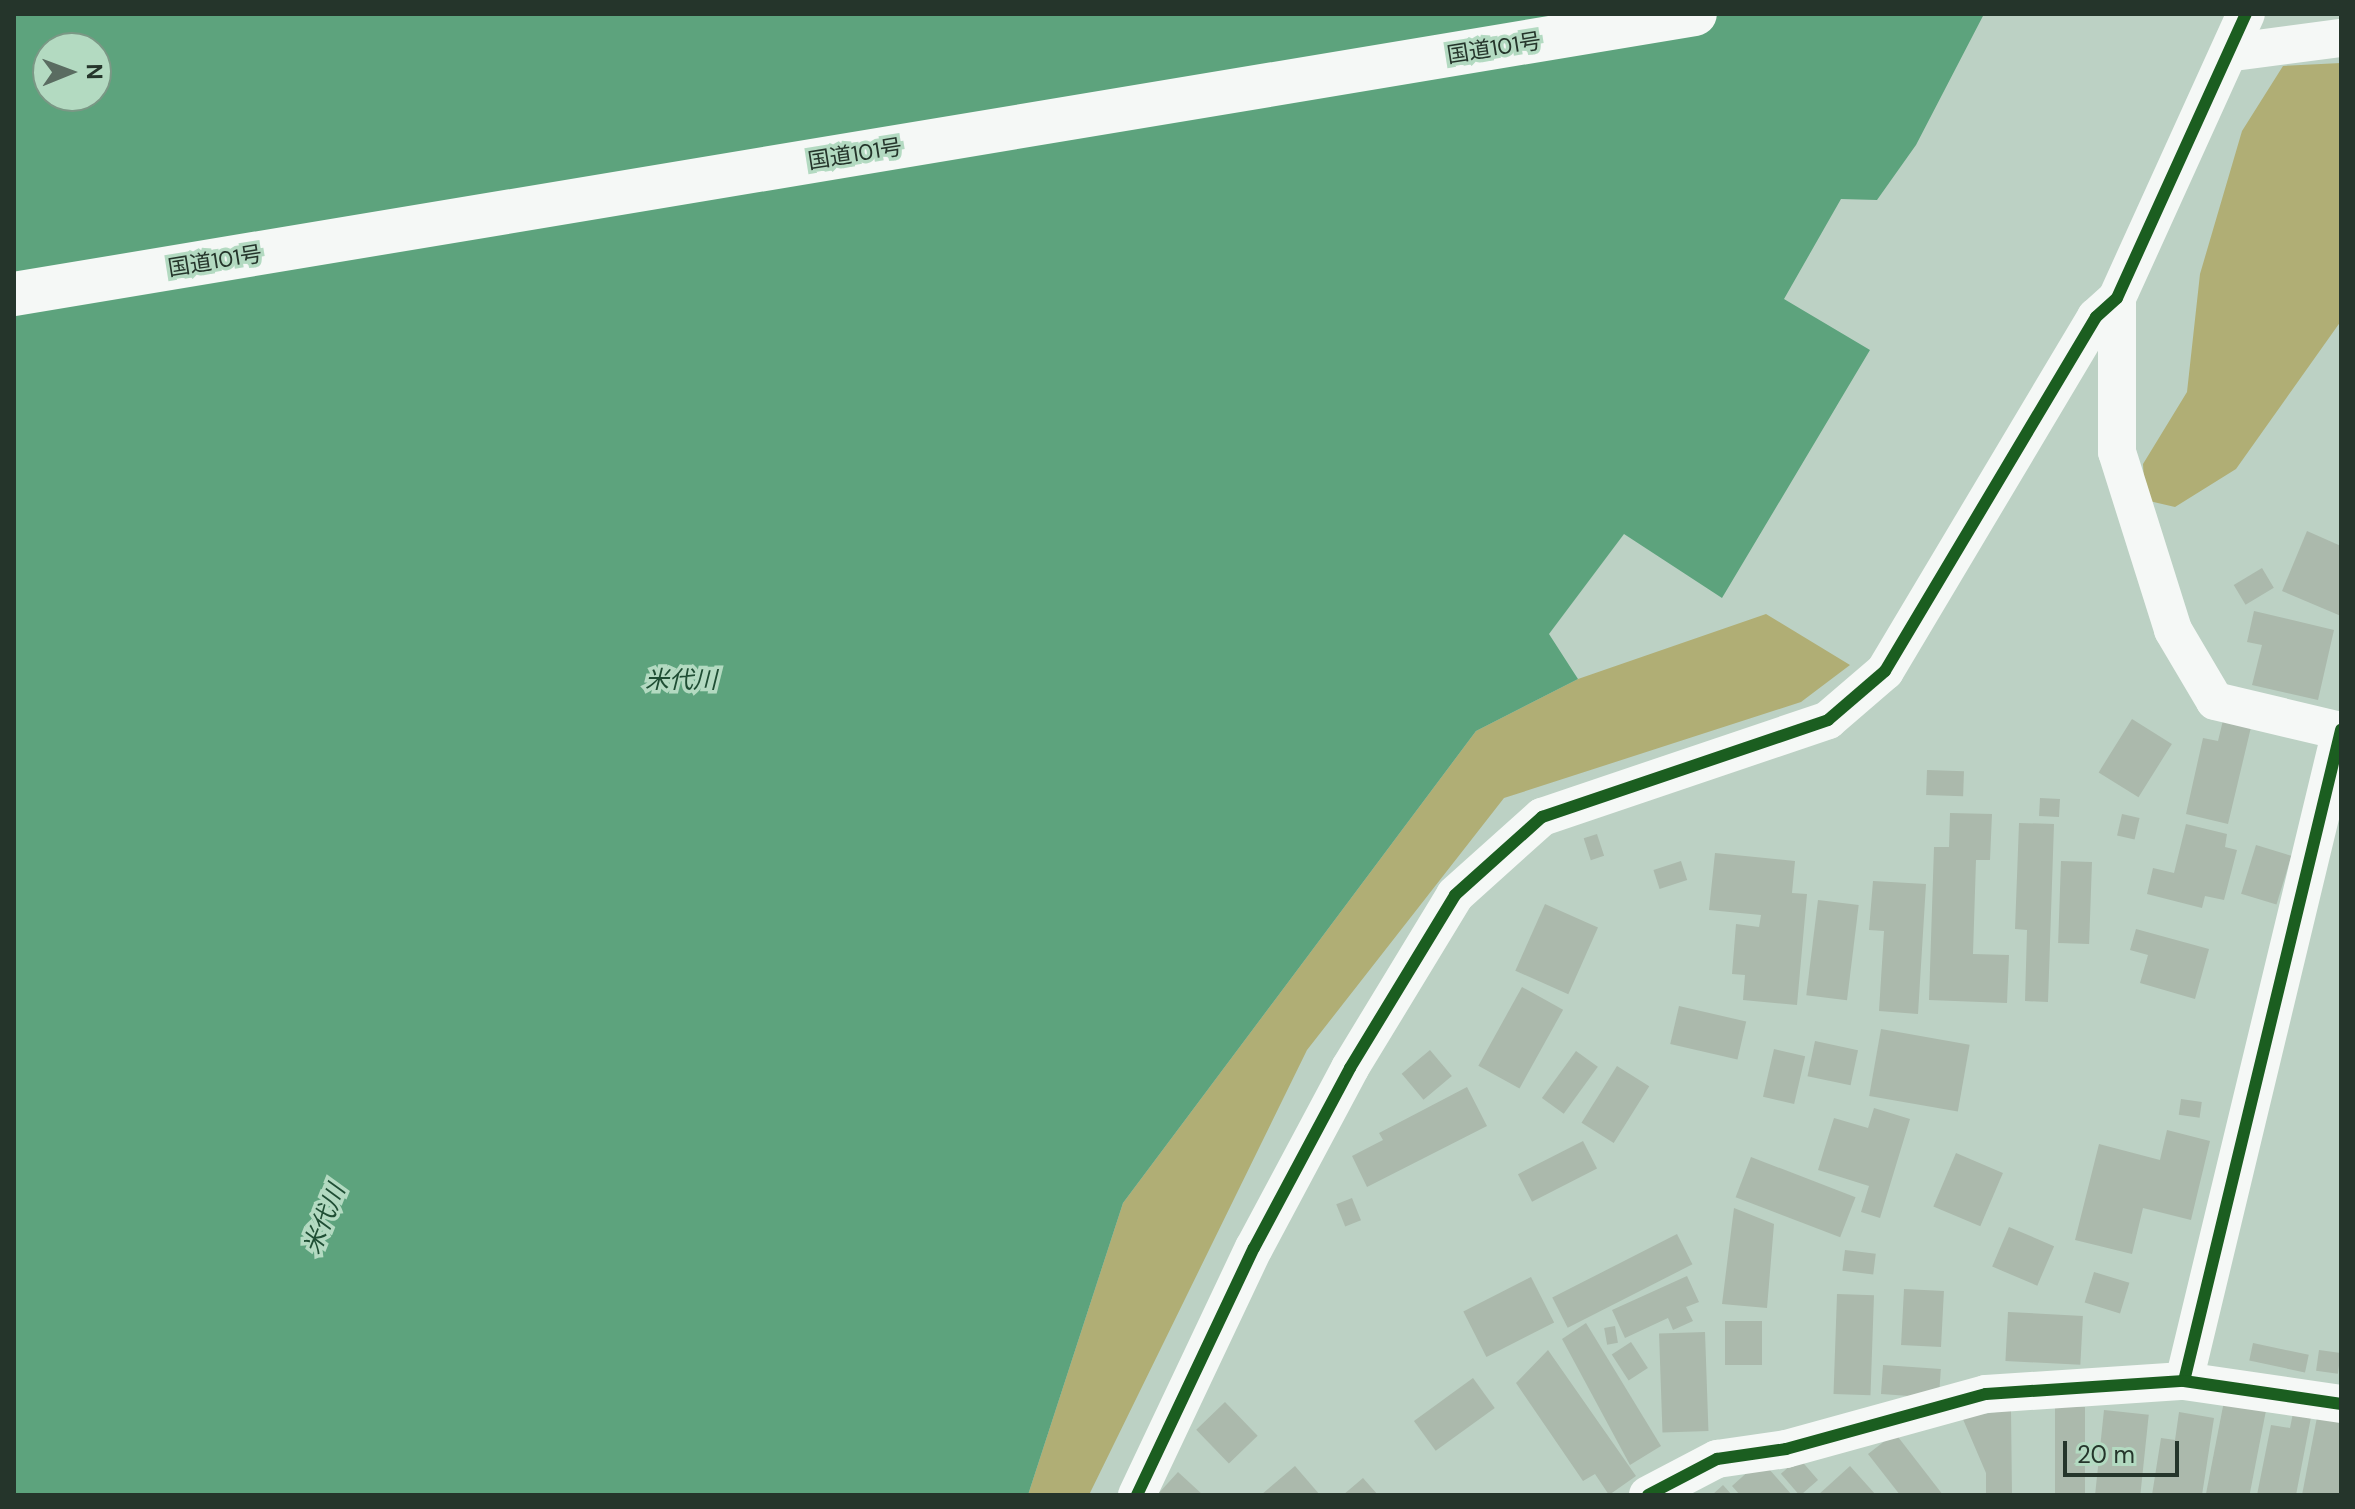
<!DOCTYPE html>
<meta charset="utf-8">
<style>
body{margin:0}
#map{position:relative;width:2355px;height:1509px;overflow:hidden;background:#bcd1c4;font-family:"DM Sans","Noto Sans JP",sans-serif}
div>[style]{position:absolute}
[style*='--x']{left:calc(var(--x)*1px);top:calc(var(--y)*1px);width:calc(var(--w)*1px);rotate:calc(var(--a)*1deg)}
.forest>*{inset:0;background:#b0ae75}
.water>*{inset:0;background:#5da37d}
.building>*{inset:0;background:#abb9ac;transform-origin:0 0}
.minor>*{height:38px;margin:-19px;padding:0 19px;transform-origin:19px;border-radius:19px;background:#f5f8f6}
.highway>*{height:44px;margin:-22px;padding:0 22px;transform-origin:22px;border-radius:22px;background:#f5f8f6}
.cycleway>*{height:12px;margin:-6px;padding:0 6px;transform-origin:6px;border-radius:6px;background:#1b5e20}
span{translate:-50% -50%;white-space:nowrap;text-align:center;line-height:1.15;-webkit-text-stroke:7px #b3dac1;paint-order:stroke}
.street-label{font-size:22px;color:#25352b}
.water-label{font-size:24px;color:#1f4e34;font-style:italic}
.frame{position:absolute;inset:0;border:16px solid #25352b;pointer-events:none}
.north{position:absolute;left:32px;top:32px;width:80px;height:80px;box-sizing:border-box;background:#b3dac1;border:2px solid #7a9885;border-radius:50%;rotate:89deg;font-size:22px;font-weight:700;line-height:32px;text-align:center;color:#25352b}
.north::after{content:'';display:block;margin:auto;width:28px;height:36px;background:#5a6c61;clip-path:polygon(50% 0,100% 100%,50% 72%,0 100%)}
.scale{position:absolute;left:2063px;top:1441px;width:116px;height:36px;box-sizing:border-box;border:4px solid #25352b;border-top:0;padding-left:10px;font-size:24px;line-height:28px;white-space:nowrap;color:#25352b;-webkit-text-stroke:6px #b3dac1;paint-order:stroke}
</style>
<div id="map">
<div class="forest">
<div style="clip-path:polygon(2341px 63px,2341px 321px,2236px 469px,2175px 507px,2145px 500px,2143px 464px,2187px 392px,2200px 274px,2242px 131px,2283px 66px)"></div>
<div style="clip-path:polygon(1766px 614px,1850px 665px,1801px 702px,1504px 798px,1307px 1050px,1089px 1495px,1028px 1495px,1123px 1203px,1476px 731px,1578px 679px)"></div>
</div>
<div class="water">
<div style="clip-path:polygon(evenodd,14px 14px,1984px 14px,1916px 145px,1877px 200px,1841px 199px,1784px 299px,1870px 350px,1722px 598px,1624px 534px,1549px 634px,1578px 679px,1476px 731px,1123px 1203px,1028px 1495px,14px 1495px,14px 14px,48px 48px,96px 48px,96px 96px,48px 96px,48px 48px)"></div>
</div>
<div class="building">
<div style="clip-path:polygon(2307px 531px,2341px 546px,2341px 616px,2282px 591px)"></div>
<div style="left:2262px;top:568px;width:23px;height:33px;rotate:59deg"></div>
<div style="clip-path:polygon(2254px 611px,2334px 630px,2318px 700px,2252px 685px,2262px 645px,2247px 642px)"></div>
<div style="clip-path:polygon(2224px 716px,2252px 723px,2228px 824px,2186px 814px,2203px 738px,2218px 741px)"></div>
<div style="left:2132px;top:719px;width:47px;height:63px;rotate:32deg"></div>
<div style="left:1927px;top:770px;width:37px;height:25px;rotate:2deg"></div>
<div style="left:2040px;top:798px;width:20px;height:18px;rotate:3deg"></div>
<div style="clip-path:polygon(1950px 813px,1992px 814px,1990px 860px,1976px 860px,1973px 954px,2009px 955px,2007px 1003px,1929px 1000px,1934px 847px,1949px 847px)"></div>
<div style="left:2122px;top:814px;width:18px;height:22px;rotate:13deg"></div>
<div style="clip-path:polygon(2019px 823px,2054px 824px,2048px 1002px,2025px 1001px,2027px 930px,2015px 929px)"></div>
<div style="clip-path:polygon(2186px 824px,2227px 834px,2225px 847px,2237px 850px,2224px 900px,2205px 896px,2202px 908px,2147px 894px,2153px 868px,2174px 873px)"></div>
<div style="left:1597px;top:834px;width:23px;height:14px;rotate:72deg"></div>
<div style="left:2256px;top:845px;width:37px;height:51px;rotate:17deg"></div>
<div style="clip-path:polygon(1715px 853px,1795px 861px,1792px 893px,1807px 894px,1797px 1005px,1743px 1000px,1745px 975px,1732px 974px,1736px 924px,1759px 927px,1761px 915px,1709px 910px)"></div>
<div style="left:1681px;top:861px;width:20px;height:29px;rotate:72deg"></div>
<div style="left:2061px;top:861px;width:31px;height:82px;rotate:2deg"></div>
<div style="clip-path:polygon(1873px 881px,1926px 884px,1918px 1014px,1879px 1011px,1884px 931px,1869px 930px)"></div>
<div style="left:1818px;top:900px;width:41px;height:96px;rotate:7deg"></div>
<div style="left:1545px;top:904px;width:58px;height:73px;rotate:24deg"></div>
<div style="clip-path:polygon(2136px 929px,2209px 949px,2195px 999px,2140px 983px,2148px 955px,2130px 950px)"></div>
<div style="left:1522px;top:987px;width:47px;height:90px;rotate:29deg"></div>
<div style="left:1679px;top:1006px;width:69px;height:39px;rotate:13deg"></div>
<div style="left:1881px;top:1029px;width:90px;height:68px;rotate:10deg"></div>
<div style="left:1815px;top:1041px;width:44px;height:36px;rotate:12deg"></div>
<div style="left:1774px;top:1049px;width:32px;height:49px;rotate:13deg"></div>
<div style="left:1430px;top:1050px;width:34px;height:37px;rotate:50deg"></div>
<div style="left:1576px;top:1051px;width:27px;height:58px;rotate:36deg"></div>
<div style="left:1617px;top:1066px;width:38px;height:67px;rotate:32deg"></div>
<div style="clip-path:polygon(1467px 1087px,1487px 1126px,1367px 1187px,1352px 1156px,1383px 1140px,1379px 1133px)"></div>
<div style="left:2181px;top:1099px;width:21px;height:16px;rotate:8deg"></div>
<div style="clip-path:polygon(1874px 1108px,1910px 1119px,1880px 1218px,1861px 1212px,1869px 1186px,1818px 1170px,1834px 1118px,1868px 1128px)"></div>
<div style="clip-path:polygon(2167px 1130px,2210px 1141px,2191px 1220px,2143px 1208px,2132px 1254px,2075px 1240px,2099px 1144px,2160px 1160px)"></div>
<div style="left:1583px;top:1141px;width:31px;height:73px;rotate:63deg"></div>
<div style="left:1956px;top:1153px;width:51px;height:58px;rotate:23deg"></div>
<div style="left:1751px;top:1157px;width:112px;height:43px;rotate:21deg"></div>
<div style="left:1352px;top:1198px;width:24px;height:17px;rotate:68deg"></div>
<div style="clip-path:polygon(1734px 1208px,1774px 1224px,1767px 1308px,1722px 1304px)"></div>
<div style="left:2009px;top:1227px;width:49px;height:43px;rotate:23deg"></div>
<div style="left:1677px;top:1234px;width:34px;height:140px;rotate:63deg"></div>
<div style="left:1845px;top:1250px;width:31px;height:21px;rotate:7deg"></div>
<div style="left:2094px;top:1272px;width:37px;height:32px;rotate:17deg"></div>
<div style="clip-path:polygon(1687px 1276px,1699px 1302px,1686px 1307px,1693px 1321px,1673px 1330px,1668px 1318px,1625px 1338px,1612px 1310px)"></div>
<div style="left:1531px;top:1277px;width:51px;height:76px;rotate:63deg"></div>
<div style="left:1904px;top:1289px;width:40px;height:56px;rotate:3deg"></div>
<div style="left:1837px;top:1294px;width:37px;height:100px;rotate:2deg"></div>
<div style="left:2008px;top:1312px;width:75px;height:49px;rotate:3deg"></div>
<div style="left:1725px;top:1321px;width:37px;height:44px"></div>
<div style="clip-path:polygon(1586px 1323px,1661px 1446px,1630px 1465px,1562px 1339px)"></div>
<div style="left:1615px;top:1326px;width:17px;height:11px;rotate:80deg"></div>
<div style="left:1705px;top:1332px;width:99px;height:46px;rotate:88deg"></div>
<div style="left:1631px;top:1342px;width:31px;height:23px;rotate:57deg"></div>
<div style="left:2253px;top:1343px;width:57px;height:18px;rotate:12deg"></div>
<div style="clip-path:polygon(1548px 1350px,1636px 1476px,1609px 1495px,1595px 1474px,1583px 1481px,1516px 1383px)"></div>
<div style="left:2319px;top:1350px;width:22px;height:21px;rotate:8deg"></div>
<div style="left:1883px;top:1365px;width:58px;height:29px;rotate:4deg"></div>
<div style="left:1473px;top:1378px;width:37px;height:73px;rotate:54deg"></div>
<div style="left:2225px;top:1396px;width:43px;height:101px;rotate:11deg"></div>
<div style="left:1225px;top:1402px;width:47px;height:40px;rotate:46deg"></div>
<div style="left:2055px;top:1407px;width:30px;height:88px"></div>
<div style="clip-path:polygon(2319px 1407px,2341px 1411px,2341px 1495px,2302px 1495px)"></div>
<div style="clip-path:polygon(2294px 1408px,2312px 1412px,2296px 1495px,2257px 1495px,2271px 1425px,2290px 1428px)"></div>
<div style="clip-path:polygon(2011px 1410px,2012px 1495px,1986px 1495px,1986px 1473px,1962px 1417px)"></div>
<div style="left:2104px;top:1410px;width:45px;height:85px;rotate:6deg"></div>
<div style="clip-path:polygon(2179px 1412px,2214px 1418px,2202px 1495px,2152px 1495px,2161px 1438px,2175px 1440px)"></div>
<div style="clip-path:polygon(1895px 1433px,1943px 1495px,1900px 1495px,1868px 1454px)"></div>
<div style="left:1799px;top:1458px;width:29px;height:24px;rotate:49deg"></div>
<div style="clip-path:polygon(1761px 1460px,1792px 1495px,1740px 1495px,1732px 1486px)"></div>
<div style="clip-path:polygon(1295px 1466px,1320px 1495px,1261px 1495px)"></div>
<div style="clip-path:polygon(1850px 1466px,1876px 1495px,1818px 1495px)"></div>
<div style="clip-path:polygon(1178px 1472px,1203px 1495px,1157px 1495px)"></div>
<div style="clip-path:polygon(1363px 1478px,1378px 1495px,1343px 1495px)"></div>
<div style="clip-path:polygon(1723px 1485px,1732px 1495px,1712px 1495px)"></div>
</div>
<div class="minor">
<div style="--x:2234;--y:52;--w:108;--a:-7.5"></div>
<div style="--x:2117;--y:298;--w:154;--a:90"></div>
<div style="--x:2117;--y:452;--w:187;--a:72.5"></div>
<div style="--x:2173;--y:630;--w:82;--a:59.4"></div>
<div style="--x:2215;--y:701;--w:130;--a:13.4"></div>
<div style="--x:2184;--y:1381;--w:670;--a:-76.44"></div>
<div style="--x:1137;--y:1495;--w:273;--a:-64.7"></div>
<div style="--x:1254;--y:1248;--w:204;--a:-61.9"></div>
<div style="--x:1350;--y:1068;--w:202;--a:-58.7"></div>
<div style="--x:1455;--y:895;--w:117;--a:-41.9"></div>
<div style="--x:1542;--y:817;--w:302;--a:-18.7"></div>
<div style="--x:1828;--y:720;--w:75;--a:-40.7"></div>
<div style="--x:1885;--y:671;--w:412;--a:-59.2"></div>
<div style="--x:2096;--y:317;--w:28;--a:-42"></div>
<div style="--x:2117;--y:298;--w:312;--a:-65.6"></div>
<div style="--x:1648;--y:1495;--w:78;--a:-27.6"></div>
<div style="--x:1717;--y:1459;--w:70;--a:-8.2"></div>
<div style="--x:1786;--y:1449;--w:207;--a:-15.4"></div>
<div style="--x:1986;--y:1394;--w:198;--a:-3.8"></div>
<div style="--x:2184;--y:1381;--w:159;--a:8.3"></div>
</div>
<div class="highway">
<div style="--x:14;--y:294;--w:1704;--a:-9.46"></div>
</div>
<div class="cycleway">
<div style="--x:2184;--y:1381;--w:670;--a:-76.44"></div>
<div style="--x:1137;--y:1495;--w:273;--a:-64.7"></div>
<div style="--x:1254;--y:1248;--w:204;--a:-61.9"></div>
<div style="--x:1350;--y:1068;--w:202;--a:-58.7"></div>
<div style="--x:1455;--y:895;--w:117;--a:-41.9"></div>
<div style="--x:1542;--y:817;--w:302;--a:-18.7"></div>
<div style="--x:1828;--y:720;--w:75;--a:-40.7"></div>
<div style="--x:1885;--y:671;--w:412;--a:-59.2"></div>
<div style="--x:2096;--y:317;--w:28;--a:-42"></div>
<div style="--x:2117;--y:298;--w:312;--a:-65.6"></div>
<div style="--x:1648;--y:1495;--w:78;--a:-27.6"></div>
<div style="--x:1717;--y:1459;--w:70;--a:-8.2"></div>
<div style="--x:1786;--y:1449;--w:207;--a:-15.4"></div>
<div style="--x:1986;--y:1394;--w:198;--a:-3.8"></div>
<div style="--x:2184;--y:1381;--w:159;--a:8.3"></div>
</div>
<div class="street-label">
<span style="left:1494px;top:48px;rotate:-9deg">国道101号</span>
<span style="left:855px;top:154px;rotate:-9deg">国道101号</span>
<span style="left:215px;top:261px;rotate:-9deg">国道101号</span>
</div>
<div class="water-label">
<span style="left:681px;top:680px">米代川</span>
<span style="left:324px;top:1219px;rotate:-68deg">米代川</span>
</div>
<div class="frame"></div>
<div class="north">N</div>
<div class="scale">20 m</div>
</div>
